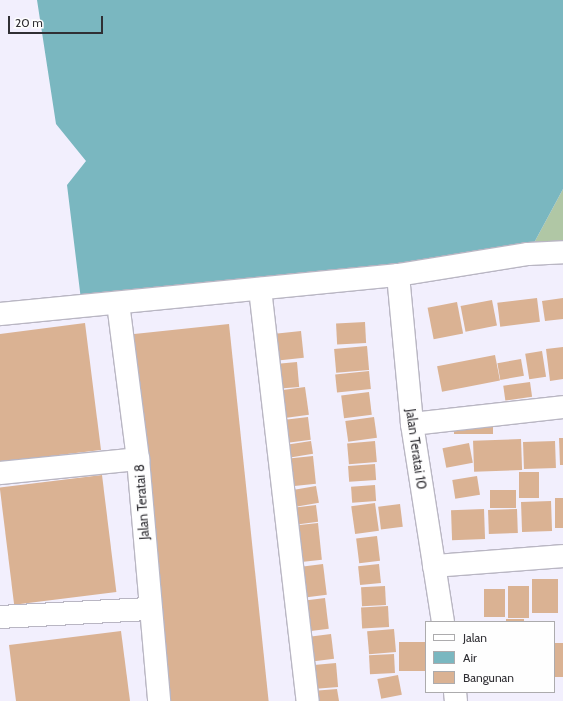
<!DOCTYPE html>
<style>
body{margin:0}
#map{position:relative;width:563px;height:701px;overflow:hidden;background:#f2effd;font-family:Cabin,sans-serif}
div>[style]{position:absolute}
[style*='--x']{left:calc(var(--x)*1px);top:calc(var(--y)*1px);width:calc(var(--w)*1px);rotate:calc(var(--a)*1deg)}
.green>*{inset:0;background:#b0c7a5}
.water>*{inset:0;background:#7ab7c0}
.building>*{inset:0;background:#dab293;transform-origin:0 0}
.roads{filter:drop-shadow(1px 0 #b9b6c3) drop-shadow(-1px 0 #b9b6c3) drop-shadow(0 1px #b9b6c3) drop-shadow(0 -1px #b9b6c3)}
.minor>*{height:22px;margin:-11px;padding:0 11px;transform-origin:11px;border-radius:11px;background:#fff}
span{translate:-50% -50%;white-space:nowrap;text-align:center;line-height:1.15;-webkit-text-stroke:3.5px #fefefe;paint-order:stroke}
.street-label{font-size:13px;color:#302f34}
.legend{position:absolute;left:425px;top:621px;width:130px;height:72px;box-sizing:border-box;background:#fefefe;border:1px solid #acabad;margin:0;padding:5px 7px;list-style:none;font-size:12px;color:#302f34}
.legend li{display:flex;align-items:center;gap:8px;height:20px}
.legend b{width:20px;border:1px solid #acabad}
.scale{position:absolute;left:8px;top:16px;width:95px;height:18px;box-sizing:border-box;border:2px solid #302f34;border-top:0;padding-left:5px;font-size:12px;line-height:14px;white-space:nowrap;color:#302f34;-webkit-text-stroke:3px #fefefe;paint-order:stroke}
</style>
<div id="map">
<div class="green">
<div style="clip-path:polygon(563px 189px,563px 252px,528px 254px)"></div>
</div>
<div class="water">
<div style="clip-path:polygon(37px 0,563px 0,563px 189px,528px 254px,82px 308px,67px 185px,86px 161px,56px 124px)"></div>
</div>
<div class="building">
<div style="left:537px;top:298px;width:24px;height:40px;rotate:83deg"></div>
<div style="clip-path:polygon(563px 298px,563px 319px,545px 321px,542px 301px)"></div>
<div style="left:492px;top:300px;width:26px;height:32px;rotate:79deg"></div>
<div style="left:457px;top:302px;width:32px;height:30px;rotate:79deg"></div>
<div style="left:365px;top:322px;width:21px;height:29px;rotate:87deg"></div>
<div style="clip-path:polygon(85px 323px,101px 450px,0 462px,0 334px)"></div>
<div style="left:229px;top:324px;width:379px;height:100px;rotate:84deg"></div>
<div style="left:301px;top:331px;width:27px;height:26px;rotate:84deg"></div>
<div style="left:367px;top:346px;width:24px;height:33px;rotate:85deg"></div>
<div style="clip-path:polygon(563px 347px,563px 379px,550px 381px,546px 349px)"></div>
<div style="left:542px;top:351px;width:26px;height:17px;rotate:81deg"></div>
<div style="left:495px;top:355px;width:26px;height:59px;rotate:79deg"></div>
<div style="left:521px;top:359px;width:17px;height:24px;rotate:80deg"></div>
<div style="left:297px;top:362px;width:25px;height:19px;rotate:85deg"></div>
<div style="left:369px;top:371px;width:18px;height:34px;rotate:84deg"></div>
<div style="left:530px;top:382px;width:15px;height:27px;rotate:82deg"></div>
<div style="left:305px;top:387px;width:28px;height:26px;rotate:82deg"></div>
<div style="left:369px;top:392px;width:23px;height:28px;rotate:83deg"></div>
<div style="left:308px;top:417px;width:23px;height:25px;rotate:83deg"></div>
<div style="left:374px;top:417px;width:21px;height:29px;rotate:82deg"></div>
<div style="left:493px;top:418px;width:16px;height:39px;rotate:90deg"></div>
<div style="clip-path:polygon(559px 438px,563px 438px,563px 465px,560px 465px)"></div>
<div style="left:521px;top:439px;width:31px;height:48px;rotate:88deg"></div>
<div style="left:311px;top:441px;width:13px;height:23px;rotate:81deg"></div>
<div style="left:375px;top:441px;width:21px;height:28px;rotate:85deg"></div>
<div style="left:555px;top:441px;width:27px;height:32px;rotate:88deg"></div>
<div style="left:469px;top:443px;width:20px;height:27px;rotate:79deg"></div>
<div style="left:313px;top:456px;width:28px;height:24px;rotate:84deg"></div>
<div style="left:375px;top:464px;width:16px;height:27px;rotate:86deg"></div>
<div style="left:519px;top:472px;width:20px;height:26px"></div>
<div style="left:102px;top:475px;width:118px;height:103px;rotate:83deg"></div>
<div style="left:477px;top:476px;width:19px;height:25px;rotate:81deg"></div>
<div style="left:375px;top:485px;width:16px;height:24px;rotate:86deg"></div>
<div style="left:316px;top:486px;width:17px;height:22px;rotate:80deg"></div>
<div style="left:490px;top:490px;width:26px;height:18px"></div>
<div style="left:555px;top:498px;width:8px;height:30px"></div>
<div style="left:551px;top:501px;width:30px;height:30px;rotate:88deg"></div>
<div style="left:375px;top:503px;width:28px;height:24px;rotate:82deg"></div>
<div style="left:400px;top:504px;width:23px;height:22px;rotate:83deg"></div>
<div style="left:316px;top:505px;width:17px;height:23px;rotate:83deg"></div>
<div style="left:484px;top:509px;width:30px;height:33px;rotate:88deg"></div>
<div style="left:517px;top:509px;width:24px;height:29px;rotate:88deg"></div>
<div style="left:318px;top:523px;width:37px;height:23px;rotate:84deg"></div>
<div style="left:377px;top:536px;width:25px;height:21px;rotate:83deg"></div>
<div style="left:323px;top:564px;width:31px;height:24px;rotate:83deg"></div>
<div style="left:379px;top:564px;width:19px;height:21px;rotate:84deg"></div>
<div style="left:532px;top:579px;width:26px;height:34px"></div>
<div style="left:385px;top:586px;width:19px;height:24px;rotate:87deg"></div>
<div style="left:508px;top:586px;width:21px;height:32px"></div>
<div style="left:484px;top:589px;width:21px;height:28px"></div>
<div style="left:325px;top:598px;width:31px;height:22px;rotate:83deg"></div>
<div style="left:388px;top:606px;width:21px;height:27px;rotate:87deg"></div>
<div style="left:506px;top:619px;width:18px;height:3px"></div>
<div style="left:394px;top:629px;width:23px;height:27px;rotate:85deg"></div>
<div style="clip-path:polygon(121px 631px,130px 701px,16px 701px,9px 645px)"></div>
<div style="left:331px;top:634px;width:25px;height:22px;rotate:83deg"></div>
<div style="left:426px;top:642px;width:29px;height:27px;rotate:90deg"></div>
<div style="left:555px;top:643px;width:8px;height:34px"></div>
<div style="left:394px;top:654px;width:19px;height:25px;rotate:87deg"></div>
<div style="left:336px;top:663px;width:24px;height:25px;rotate:85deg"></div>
<div style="left:398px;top:675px;width:20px;height:21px;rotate:79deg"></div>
<div style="clip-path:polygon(337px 689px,339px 701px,312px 701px,312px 691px)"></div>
</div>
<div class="roads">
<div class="minor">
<div style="--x:398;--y:275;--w:150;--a:84.6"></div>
<div style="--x:412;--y:424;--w:200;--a:81.1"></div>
<div style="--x:260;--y:289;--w:415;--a:83.4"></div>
<div style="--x:118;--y:303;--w:157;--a:82.7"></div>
<div style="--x:138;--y:459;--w:243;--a:85"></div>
<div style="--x:0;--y:314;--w:400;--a:-5.6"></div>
<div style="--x:398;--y:275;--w:132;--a:-9.2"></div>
<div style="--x:528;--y:254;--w:35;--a:-3"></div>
<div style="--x:412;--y:424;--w:152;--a:-6.4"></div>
<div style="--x:0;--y:473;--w:139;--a:-5.8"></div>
<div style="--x:434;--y:566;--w:129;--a:-4.4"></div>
<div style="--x:0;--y:617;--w:150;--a:-3.1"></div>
<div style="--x:455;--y:692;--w:9;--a:84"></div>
</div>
</div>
<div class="street-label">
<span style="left:416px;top:449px;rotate:82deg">Jalan Teratai 10</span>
<span style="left:142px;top:502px;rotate:-94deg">Jalan Teratai 8</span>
</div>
<ul class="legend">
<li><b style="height:5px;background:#fff"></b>Jalan</li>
<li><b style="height:11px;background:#7ab7c0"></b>Air</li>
<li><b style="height:11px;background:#dab293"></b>Bangunan</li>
</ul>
<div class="scale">20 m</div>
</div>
